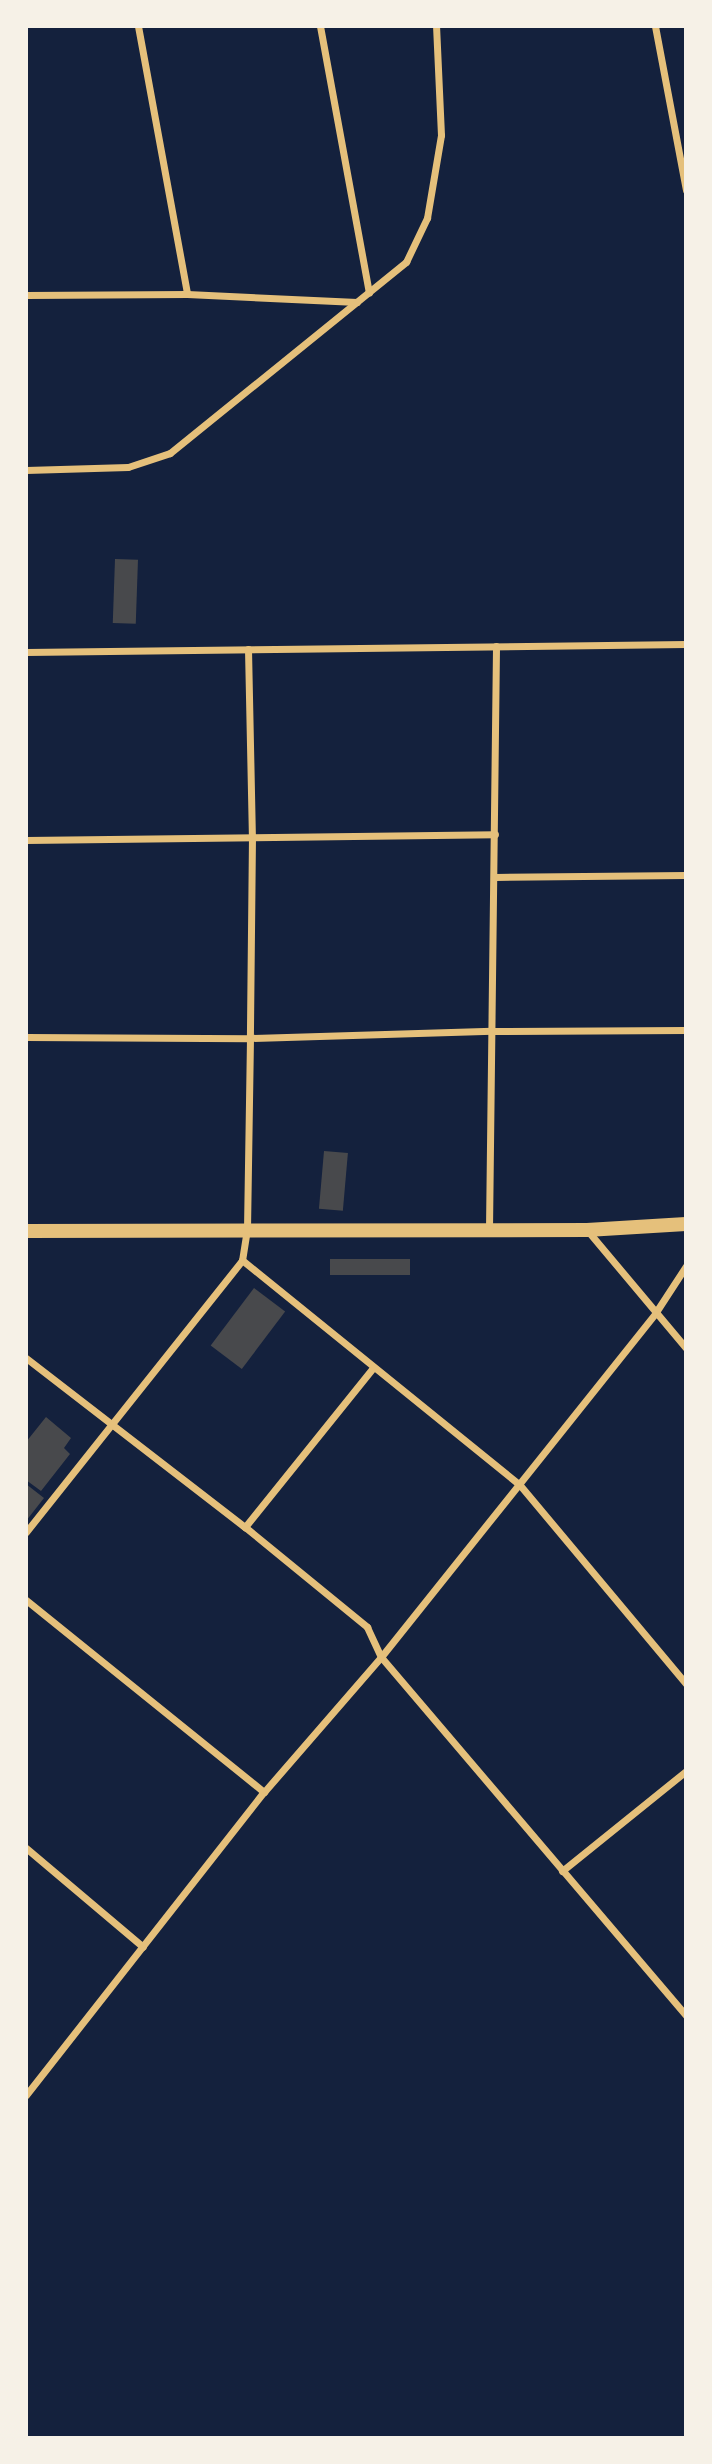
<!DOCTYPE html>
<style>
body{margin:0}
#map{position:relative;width:712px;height:2464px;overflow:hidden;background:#14213d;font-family:Georgia,serif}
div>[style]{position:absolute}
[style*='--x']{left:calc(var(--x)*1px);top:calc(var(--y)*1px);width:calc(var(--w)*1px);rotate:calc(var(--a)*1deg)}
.building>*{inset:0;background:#48494c;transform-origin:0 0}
.minor>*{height:7px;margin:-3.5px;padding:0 3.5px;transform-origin:3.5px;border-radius:3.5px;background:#e5c07b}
.secondary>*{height:14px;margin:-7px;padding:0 7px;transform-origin:7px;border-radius:7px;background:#e5c07b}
span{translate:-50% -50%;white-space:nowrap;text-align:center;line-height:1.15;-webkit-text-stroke:7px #f6f1e7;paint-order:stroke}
.frame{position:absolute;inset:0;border:28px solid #f6f1e7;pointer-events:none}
</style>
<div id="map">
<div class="building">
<div style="left:115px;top:559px;width:23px;height:64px;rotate:2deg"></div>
<div style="left:324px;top:1151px;width:24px;height:58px;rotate:5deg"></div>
<div style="left:330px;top:1259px;width:80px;height:16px"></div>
<div style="left:254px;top:1288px;width:39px;height:72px;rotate:37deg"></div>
<div style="clip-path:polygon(46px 1417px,71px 1438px,64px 1448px,70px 1454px,41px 1491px,26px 1480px,26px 1442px)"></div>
<div style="clip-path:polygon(26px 1484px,44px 1498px,26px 1521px)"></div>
</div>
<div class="minor">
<div style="--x:138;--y:26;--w:272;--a:79.6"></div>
<div style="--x:320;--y:26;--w:271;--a:79.6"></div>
<div style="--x:655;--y:26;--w:167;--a:79.3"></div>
<div style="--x:26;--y:295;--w:161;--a:-0.4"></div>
<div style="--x:187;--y:294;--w:170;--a:2.7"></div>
<div style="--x:26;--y:470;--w:102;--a:-1.7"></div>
<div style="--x:128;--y:467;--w:44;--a:-18.4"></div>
<div style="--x:170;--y:453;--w:304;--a:-39"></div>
<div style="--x:406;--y:262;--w:49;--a:-64.5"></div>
<div style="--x:427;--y:218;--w:84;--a:-80.4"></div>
<div style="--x:441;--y:135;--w:109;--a:-92.6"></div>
<div style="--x:248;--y:649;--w:187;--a:88.8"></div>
<div style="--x:252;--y:836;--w:202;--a:90.6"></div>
<div style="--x:250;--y:1038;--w:191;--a:90.9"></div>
<div style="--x:247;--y:1229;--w:31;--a:99"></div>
<div style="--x:242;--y:1260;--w:356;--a:39"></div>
<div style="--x:519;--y:1484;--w:261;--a:50.1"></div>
<div style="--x:26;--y:652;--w:660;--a:-0.69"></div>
<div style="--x:26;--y:840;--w:469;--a:-0.7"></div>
<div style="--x:495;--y:877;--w:191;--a:-0.6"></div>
<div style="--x:26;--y:1037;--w:224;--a:0.3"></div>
<div style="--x:250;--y:1038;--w:242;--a:-1.7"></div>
<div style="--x:492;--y:1031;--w:194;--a:-0.3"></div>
<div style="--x:489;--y:1229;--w:583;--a:-89.31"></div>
<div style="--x:587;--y:1230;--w:154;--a:50"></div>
<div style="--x:26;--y:1358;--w:277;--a:37.7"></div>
<div style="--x:245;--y:1527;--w:158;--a:39.3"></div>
<div style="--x:367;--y:1627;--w:33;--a:65"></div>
<div style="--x:381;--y:1657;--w:471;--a:49.6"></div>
<div style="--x:245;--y:1527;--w:204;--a:-51.2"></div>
<div style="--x:26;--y:1532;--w:347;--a:-51.5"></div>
<div style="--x:26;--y:1600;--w:306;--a:38.9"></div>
<div style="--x:26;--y:1848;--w:153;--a:40.2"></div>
<div style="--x:562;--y:1871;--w:159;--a:-38.9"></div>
<div style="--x:26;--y:2095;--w:385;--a:-51.9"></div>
<div style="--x:264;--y:1792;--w:179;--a:-49.1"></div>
<div style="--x:381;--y:1657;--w:441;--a:-51.4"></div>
<div style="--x:656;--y:1312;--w:55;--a:-56.9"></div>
</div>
<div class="secondary">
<div style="--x:26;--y:1231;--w:561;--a:-0.1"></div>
<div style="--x:587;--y:1230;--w:99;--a:-3.5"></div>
</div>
<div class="frame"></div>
</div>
